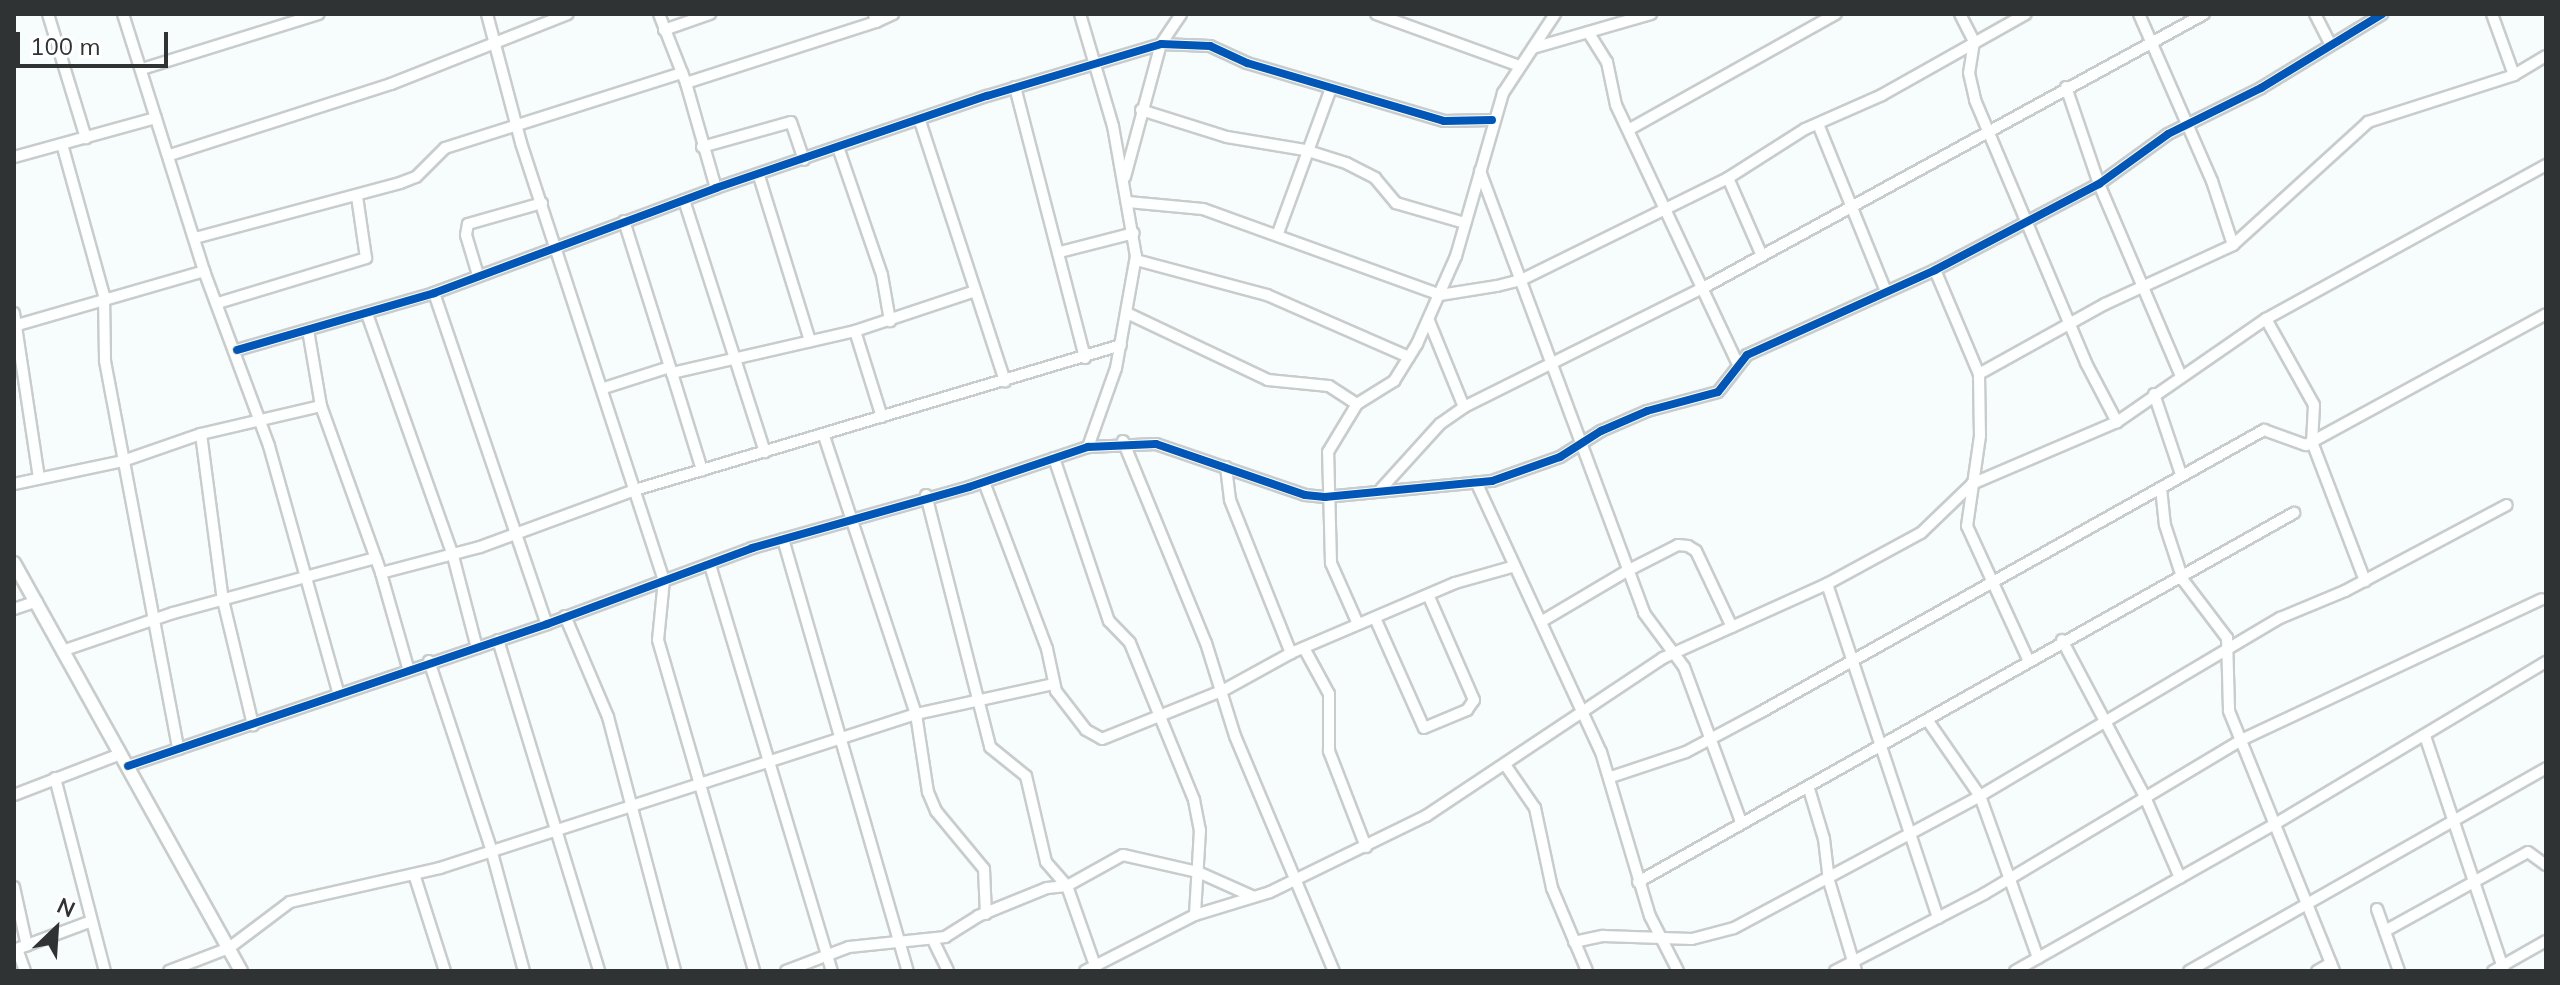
<!DOCTYPE html>
<style>
body{margin:0}
#map{position:relative;width:2560px;height:985px;overflow:hidden;background:#f7fcfc;font-family:Mulish,sans-serif}
div>[style]{position:absolute}
[style*='--x']{left:calc(var(--x)*1px);top:calc(var(--y)*1px);width:calc(var(--w)*1px);rotate:calc(var(--a)*1deg)}
.roads{filter:drop-shadow(2px 0 #c8cccc) drop-shadow(-2px 0 #c8cccc) drop-shadow(0 2px #c8cccc) drop-shadow(0 -2px #c8cccc)}
.minor>*{height:10px;margin:-5px;padding:0 5px;transform-origin:5px;border-radius:5px;background:#feffff}
.tertiary>*{height:12px;margin:-6px;padding:0 6px;transform-origin:6px;border-radius:6px;background:#feffff}
.cycleway>*{height:8px;margin:-4px;padding:0 4px;transform-origin:4px;border-radius:4px;background:#0057b8}
span{translate:-50% -50%;white-space:nowrap;text-align:center;line-height:1.15;-webkit-text-stroke:6px #fff;paint-order:stroke}
.frame{position:absolute;inset:0;border:16px solid #2f3334;pointer-events:none}
.north{position:absolute;left:16px;top:889px;width:80px;height:80px;-webkit-text-stroke:6px #fff;paint-order:stroke;rotate:25deg;font-size:22px;font-weight:700;line-height:32px;text-align:center;color:#2f3334}
.north::after{content:'';display:block;margin:auto;width:28px;height:36px;background:#2f3334;clip-path:polygon(50% 0,100% 100%,50% 72%,0 100%)}
.scale{position:absolute;left:16px;top:32px;width:152px;height:36px;box-sizing:border-box;border:4px solid #2f3334;border-top:0;padding-left:10px;font-size:24px;line-height:28px;white-space:nowrap;color:#2f3334;-webkit-text-stroke:6px #fff;paint-order:stroke}
</style>
<div id="map">
<div class="roads">
<div class="minor">
<div style="--x:48;--y:14;--w:130;--a:73"></div>
<div style="--x:123;--y:14;--w:269;--a:72.5"></div>
<div style="--x:204;--y:271;--w:187;--a:69.6"></div>
<div style="--x:269;--y:446;--w:255;--a:74.3"></div>
<div style="--x:487;--y:14;--w:133;--a:75.2"></div>
<div style="--x:521;--y:143;--w:460;--a:71.9"></div>
<div style="--x:664;--y:580;--w:60;--a:95.7"></div>
<div style="--x:658;--y:640;--w:345;--a:73.8"></div>
<div style="--x:659;--y:14;--w:74;--a:68.6"></div>
<div style="--x:686;--y:83;--w:109;--a:74.1"></div>
<div style="--x:1080;--y:14;--w:117;--a:73.6"></div>
<div style="--x:1113;--y:126;--w:132;--a:80"></div>
<div style="--x:1136;--y:256;--w:114;--a:100.1"></div>
<div style="--x:1116;--y:368;--w:84;--a:109.5"></div>
<div style="--x:1376;--y:14;--w:153;--a:19.9"></div>
<div style="--x:1960;--y:14;--w:31;--a:63"></div>
<div style="--x:1974;--y:42;--w:31;--a:99"></div>
<div style="--x:1969;--y:73;--w:28;--a:77"></div>
<div style="--x:1975;--y:100;--w:285;--a:67.1"></div>
<div style="--x:2086;--y:363;--w:67;--a:62.3"></div>
<div style="--x:2139;--y:14;--w:182;--a:66.4"></div>
<div style="--x:2212;--y:181;--w:67;--a:71.8"></div>
<div style="--x:2315;--y:14;--w:34;--a:63"></div>
<div style="--x:2492;--y:14;--w:65;--a:70.2"></div>
<div style="--x:2514;--y:75;--w:37;--a:-31"></div>
<div style="--x:876;--y:22;--w:19;--a:-25"></div>
<div style="--x:664;--y:30;--w:49;--a:-19.2"></div>
<div style="--x:1590;--y:35;--w:32;--a:58"></div>
<div style="--x:1607;--y:62;--w:44;--a:78.2"></div>
<div style="--x:1616;--y:105;--w:286;--a:64.8"></div>
<div style="--x:1533;--y:48;--w:123;--a:-16.1"></div>
<div style="--x:142;--y:69;--w:185;--a:-17.3"></div>
<div style="--x:686;--y:83;--w:200;--a:-17.8"></div>
<div style="--x:876;--y:22;--w:8;--a:-104"></div>
<div style="--x:1015;--y:87;--w:280;--a:75.5"></div>
<div style="--x:2066;--y:87;--w:102;--a:71.2"></div>
<div style="--x:2099;--y:184;--w:209;--a:66.9"></div>
<div style="--x:1141;--y:110;--w:90;--a:17.4"></div>
<div style="--x:1227;--y:137;--w:79;--a:9.5"></div>
<div style="--x:1305;--y:150;--w:43;--a:17.6"></div>
<div style="--x:1346;--y:163;--w:33;--a:27"></div>
<div style="--x:1375;--y:178;--w:33;--a:50"></div>
<div style="--x:1396;--y:203;--w:72;--a:16.2"></div>
<div style="--x:920;--y:121;--w:274;--a:71.9"></div>
<div style="--x:1818;--y:124;--w:178;--a:67.9"></div>
<div style="--x:1630;--y:129;--w:236;--a:-29.2"></div>
<div style="--x:62;--y:144;--w:157;--a:74.5"></div>
<div style="--x:104;--y:295;--w:66;--a:89.1"></div>
<div style="--x:105;--y:361;--w:395;--a:79.3"></div>
<div style="--x:702;--y:147;--w:92;--a:-15.7"></div>
<div style="--x:791;--y:122;--w:40;--a:71.1"></div>
<div style="--x:839;--y:150;--w:132;--a:71"></div>
<div style="--x:882;--y:275;--w:47;--a:80.1"></div>
<div style="--x:170;--y:155;--w:232;--a:-17.8"></div>
<div style="--x:391;--y:84;--w:190;--a:-21.6"></div>
<div style="--x:14;--y:157;--w:147;--a:-15.4"></div>
<div style="--x:1480;--y:171;--w:471;--a:69.6"></div>
<div style="--x:1644;--y:613;--w:67;--a:53.5"></div>
<div style="--x:1684;--y:667;--w:165;--a:69.8"></div>
<div style="--x:759;--y:176;--w:173;--a:72.8"></div>
<div style="--x:1125;--y:177;--w:138;--a:-74.9"></div>
<div style="--x:1161;--y:44;--w:36;--a:-56"></div>
<div style="--x:1728;--y:178;--w:85;--a:66.4"></div>
<div style="--x:684;--y:200;--w:265;--a:72.2"></div>
<div style="--x:1128;--y:202;--w:75;--a:5.3"></div>
<div style="--x:1203;--y:209;--w:252;--a:19.9"></div>
<div style="--x:1440;--y:295;--w:58;--a:-9"></div>
<div style="--x:1497;--y:286;--w:25;--a:-14"></div>
<div style="--x:1521;--y:280;--w:231;--a:-26.2"></div>
<div style="--x:1728;--y:178;--w:91;--a:-32.5"></div>
<div style="--x:1805;--y:129;--w:84;--a:-23.8"></div>
<div style="--x:1882;--y:95;--w:165;--a:-29.4"></div>
<div style="--x:624;--y:221;--w:159;--a:72.5"></div>
<div style="--x:672;--y:373;--w:188;--a:-12.9"></div>
<div style="--x:855;--y:331;--w:126;--a:-18.4"></div>
<div style="--x:1278;--y:233;--w:154;--a:-69.9"></div>
<div style="--x:195;--y:238;--w:212;--a:-15"></div>
<div style="--x:400;--y:183;--w:17;--a:-21"></div>
<div style="--x:416;--y:177;--w:41;--a:-45"></div>
<div style="--x:445;--y:148;--w:249;--a:-17.6"></div>
<div style="--x:1060;--y:252;--w:76;--a:-14.4"></div>
<div style="--x:1136;--y:260;--w:136;--a:15"></div>
<div style="--x:1267;--y:295;--w:155;--a:23.6"></div>
<div style="--x:1935;--y:270;--w:113;--a:67.1"></div>
<div style="--x:1979;--y:374;--w:62;--a:89.1"></div>
<div style="--x:1980;--y:436;--w:91;--a:98.2"></div>
<div style="--x:1967;--y:526;--w:146;--a:65.4"></div>
<div style="--x:478;--y:275;--w:42;--a:-106.7"></div>
<div style="--x:466;--y:235;--w:11;--a:-80"></div>
<div style="--x:468;--y:224;--w:77;--a:-15.8"></div>
<div style="--x:434;--y:293;--w:350;--a:71.2"></div>
<div style="--x:218;--y:303;--w:155;--a:-16.9"></div>
<div style="--x:366;--y:258;--w:63;--a:-98.3"></div>
<div style="--x:14;--y:313;--w:167;--a:81.4"></div>
<div style="--x:367;--y:314;--w:257;--a:70.4"></div>
<div style="--x:453;--y:556;--w:95;--a:75.4"></div>
<div style="--x:1129;--y:314;--w:154;--a:25.4"></div>
<div style="--x:1268;--y:380;--w:61;--a:5.6"></div>
<div style="--x:1329;--y:386;--w:33;--a:33"></div>
<div style="--x:2266;--y:319;--w:98;--a:60.8"></div>
<div style="--x:2314;--y:405;--w:37;--a:93"></div>
<div style="--x:2312;--y:442;--w:149;--a:69.1"></div>
<div style="--x:1429;--y:321;--w:93;--a:67.9"></div>
<div style="--x:14;--y:326;--w:198;--a:-16.1"></div>
<div style="--x:308;--y:330;--w:77;--a:80.3"></div>
<div style="--x:321;--y:406;--w:177;--a:70.2"></div>
<div style="--x:381;--y:573;--w:99;--a:74.1"></div>
<div style="--x:855;--y:331;--w:90;--a:72.6"></div>
<div style="--x:237;--y:350;--w:205;--a:-16.1"></div>
<div style="--x:434;--y:293;--w:301;--a:-20.4"></div>
<div style="--x:716;--y:188;--w:286;--a:-18.8"></div>
<div style="--x:987;--y:96;--w:182;--a:-16.6"></div>
<div style="--x:1161;--y:44;--w:49;--a:2.3"></div>
<div style="--x:1210;--y:46;--w:41;--a:24.7"></div>
<div style="--x:1247;--y:63;--w:205;--a:16.4"></div>
<div style="--x:1444;--y:121;--w:48;--a:-1.2"></div>
<div style="--x:672;--y:373;--w:102;--a:72.8"></div>
<div style="--x:1979;--y:374;--w:144;--a:-29.1"></div>
<div style="--x:2105;--y:304;--w:141;--a:-24.7"></div>
<div style="--x:2233;--y:245;--w:183;--a:-42.3"></div>
<div style="--x:2368;--y:122;--w:153;--a:-17.8"></div>
<div style="--x:604;--y:388;--w:69;--a:-17.7"></div>
<div style="--x:2154;--y:394;--w:84;--a:71.4"></div>
<div style="--x:201;--y:434;--w:167;--a:82.5"></div>
<div style="--x:223;--y:600;--w:129;--a:76.5"></div>
<div style="--x:824;--y:436;--w:293;--a:71.7"></div>
<div style="--x:916;--y:714;--w:79;--a:81.3"></div>
<div style="--x:928;--y:792;--w:21;--a:67"></div>
<div style="--x:936;--y:811;--w:75;--a:50.4"></div>
<div style="--x:984;--y:869;--w:45;--a:87.5"></div>
<div style="--x:1123;--y:441;--w:218;--a:67.7"></div>
<div style="--x:1206;--y:643;--w:97;--a:72.7"></div>
<div style="--x:1235;--y:736;--w:255;--a:67.2"></div>
<div style="--x:1054;--y:458;--w:172;--a:71.4"></div>
<div style="--x:1109;--y:621;--w:30;--a:46"></div>
<div style="--x:1130;--y:643;--w:170;--a:67.8"></div>
<div style="--x:1194;--y:800;--w:31;--a:79"></div>
<div style="--x:1200;--y:830;--w:85;--a:93.4"></div>
<div style="--x:1226;--y:467;--w:33;--a:83"></div>
<div style="--x:1230;--y:500;--w:165;--a:68.3"></div>
<div style="--x:984;--y:482;--w:178;--a:69.3"></div>
<div style="--x:1047;--y:649;--w:43;--a:77.9"></div>
<div style="--x:1056;--y:691;--w:49;--a:52.4"></div>
<div style="--x:1086;--y:730;--w:18;--a:29"></div>
<div style="--x:1102;--y:739;--w:131;--a:-21.9"></div>
<div style="--x:1224;--y:690;--w:77;--a:-28.9"></div>
<div style="--x:1291;--y:653;--w:178;--a:-23.1"></div>
<div style="--x:1455;--y:583;--w:62;--a:-15.8"></div>
<div style="--x:14;--y:484;--w:111;--a:-11.9"></div>
<div style="--x:123;--y:461;--w:83;--a:-19.1"></div>
<div style="--x:201;--y:434;--w:123;--a:-13.1"></div>
<div style="--x:1477;--y:484;--w:295;--a:65.2"></div>
<div style="--x:1601;--y:752;--w:171;--a:73.4"></div>
<div style="--x:1650;--y:916;--w:62;--a:63"></div>
<div style="--x:2161;--y:488;--w:37;--a:84"></div>
<div style="--x:2165;--y:525;--w:58;--a:71.9"></div>
<div style="--x:2183;--y:580;--w:73;--a:52.8"></div>
<div style="--x:2227;--y:638;--w:73;--a:88.4"></div>
<div style="--x:2229;--y:711;--w:280;--a:68"></div>
<div style="--x:1381;--y:489;--w:88;--a:-47.8"></div>
<div style="--x:1440;--y:424;--w:29;--a:-35"></div>
<div style="--x:1464;--y:407;--w:267;--a:-26.5"></div>
<div style="--x:1703;--y:288;--w:571;--a:-28.67"></div>
<div style="--x:926;--y:495;--w:260;--a:75.7"></div>
<div style="--x:990;--y:747;--w:46;--a:38.9"></div>
<div style="--x:1026;--y:776;--w:88;--a:76.9"></div>
<div style="--x:1046;--y:862;--w:32;--a:49"></div>
<div style="--x:1067;--y:886;--w:90;--a:70.6"></div>
<div style="--x:783;--y:539;--w:450;--a:73.9"></div>
<div style="--x:710;--y:565;--w:424;--a:73.3"></div>
<div style="--x:381;--y:573;--w:102;--a:-14.7"></div>
<div style="--x:480;--y:547;--w:165;--a:-20.2"></div>
<div style="--x:635;--y:490;--w:507;--a:-16.61"></div>
<div style="--x:1827;--y:584;--w:107;--a:-28.5"></div>
<div style="--x:1921;--y:533;--w:71;--a:-43.9"></div>
<div style="--x:1972;--y:484;--w:158;--a:-23.2"></div>
<div style="--x:2117;--y:422;--w:181;--a:-34.7"></div>
<div style="--x:2266;--y:319;--w:320;--a:-28.8"></div>
<div style="--x:14;--y:609;--w:24;--a:-19"></div>
<div style="--x:565;--y:616;--w:110;--a:66.9"></div>
<div style="--x:608;--y:717;--w:263;--a:75.2"></div>
<div style="--x:1375;--y:618;--w:120;--a:66"></div>
<div style="--x:1424;--y:728;--w:47;--a:-22.7"></div>
<div style="--x:1467;--y:710;--w:12;--a:-55"></div>
<div style="--x:1474;--y:700;--w:112;--a:-113.6"></div>
<div style="--x:1544;--y:620;--w:96;--a:-30.6"></div>
<div style="--x:1627;--y:571;--w:57;--a:-27"></div>
<div style="--x:1678;--y:545;--w:10;--a:6"></div>
<div style="--x:1688;--y:546;--w:9;--a:32"></div>
<div style="--x:1696;--y:551;--w:84;--a:64.7"></div>
<div style="--x:1358;--y:624;--w:67;--a:-113.9"></div>
<div style="--x:1331;--y:563;--w:111;--a:-91.5"></div>
<div style="--x:1328;--y:452;--w:56;--a:-58.9"></div>
<div style="--x:1357;--y:404;--w:44;--a:-31.9"></div>
<div style="--x:1394;--y:381;--w:44;--a:-58.1"></div>
<div style="--x:1417;--y:344;--w:96;--a:-66.1"></div>
<div style="--x:1456;--y:256;--w:170;--a:-73.9"></div>
<div style="--x:1503;--y:93;--w:95;--a:-56.6"></div>
<div style="--x:498;--y:640;--w:346;--a:73"></div>
<div style="--x:2062;--y:640;--w:178;--a:62.1"></div>
<div style="--x:2145;--y:797;--w:88;--a:66.6"></div>
<div style="--x:1304;--y:648;--w:52;--a:61.5"></div>
<div style="--x:1329;--y:694;--w:57;--a:90"></div>
<div style="--x:1329;--y:751;--w:103;--a:68.9"></div>
<div style="--x:62;--y:651;--w:117;--a:-18.9"></div>
<div style="--x:173;--y:613;--w:210;--a:-15.2"></div>
<div style="--x:429;--y:661;--w:198;--a:71.7"></div>
<div style="--x:491;--y:849;--w:126;--a:74.9"></div>
<div style="--x:1928;--y:721;--w:91;--a:55.3"></div>
<div style="--x:1980;--y:796;--w:172;--a:70.3"></div>
<div style="--x:2425;--y:736;--w:248;--a:71.4"></div>
<div style="--x:128;--y:766;--w:442;--a:-18.7"></div>
<div style="--x:547;--y:624;--w:219;--a:-20.3"></div>
<div style="--x:752;--y:548;--w:225;--a:-15.7"></div>
<div style="--x:969;--y:487;--w:126;--a:-18.6"></div>
<div style="--x:1088;--y:447;--w:68;--a:-2.5"></div>
<div style="--x:1156;--y:444;--w:157;--a:18.9"></div>
<div style="--x:1305;--y:495;--w:20;--a:6"></div>
<div style="--x:1325;--y:497;--w:168;--a:-5.5"></div>
<div style="--x:1492;--y:481;--w:72;--a:-19.4"></div>
<div style="--x:1560;--y:457;--w:49;--a:-32.4"></div>
<div style="--x:1601;--y:431;--w:50;--a:-23.5"></div>
<div style="--x:1647;--y:411;--w:73;--a:-15"></div>
<div style="--x:1718;--y:392;--w:47;--a:-51.9"></div>
<div style="--x:1747;--y:355;--w:206;--a:-24.3"></div>
<div style="--x:1935;--y:270;--w:185;--a:-27.7"></div>
<div style="--x:2099;--y:184;--w:85;--a:-35.9"></div>
<div style="--x:2168;--y:134;--w:104;--a:-26.3"></div>
<div style="--x:2261;--y:88;--w:142;--a:-31.4"></div>
<div style="--x:1506;--y:766;--w:51;--a:55.4"></div>
<div style="--x:1535;--y:808;--w:82;--a:78"></div>
<div style="--x:1552;--y:888;--w:90;--a:67.1"></div>
<div style="--x:1611;--y:777;--w:79;--a:-18.4"></div>
<div style="--x:1686;--y:752;--w:85;--a:-28.1"></div>
<div style="--x:1761;--y:712;--w:577;--a:-29.28"></div>
<div style="--x:2264;--y:430;--w:45;--a:19.7"></div>
<div style="--x:2306;--y:445;--w:273;--a:-28.6"></div>
<div style="--x:55;--y:778;--w:199;--a:75.5"></div>
<div style="--x:1809;--y:789;--w:52;--a:73.3"></div>
<div style="--x:1824;--y:839;--w:42;--a:83.2"></div>
<div style="--x:1829;--y:881;--w:94;--a:73.3"></div>
<div style="--x:14;--y:795;--w:114;--a:-21.1"></div>
<div style="--x:414;--y:874;--w:102;--a:72.3"></div>
<div style="--x:1638;--y:882;--w:753;--a:-29.36"></div>
<div style="--x:14;--y:887;--w:60;--a:77.6"></div>
<div style="--x:2377;--y:909;--w:66;--a:70.5"></div>
<div style="--x:2385;--y:931;--w:163;--a:-28.9"></div>
<div style="--x:2528;--y:852;--w:22;--a:36"></div>
<div style="--x:933;--y:940;--w:34;--a:64"></div>
<div style="--x:1574;--y:942;--w:30;--a:-12"></div>
<div style="--x:1603;--y:936;--w:89;--a:1.9"></div>
<div style="--x:1692;--y:939;--w:43;--a:-14.7"></div>
<div style="--x:1734;--y:928;--w:279;--a:-28.2"></div>
<div style="--x:1980;--y:796;--w:349;--a:-30.7"></div>
<div style="--x:2280;--y:618;--w:70;--a:-22.6"></div>
<div style="--x:2345;--y:591;--w:183;--a:-28"></div>
<div style="--x:17;--y:949;--w:23;--a:70"></div>
<div style="--x:14;--y:950;--w:80;--a:-20.5"></div>
<div style="--x:169;--y:971;--w:64;--a:-21"></div>
<div style="--x:229;--y:948;--w:76;--a:-37"></div>
<div style="--x:290;--y:902;--w:154;--a:-12.8"></div>
<div style="--x:440;--y:868;--w:500;--a:-17.93"></div>
<div style="--x:916;--y:714;--w:141;--a:-12.3"></div>
<div style="--x:786;--y:971;--w:67;--a:-20.9"></div>
<div style="--x:849;--y:947;--w:97;--a:-5.9"></div>
<div style="--x:945;--y:937;--w:39;--a:-32"></div>
<div style="--x:978;--y:916;--w:74;--a:-22.1"></div>
<div style="--x:1047;--y:888;--w:20;--a:-6"></div>
<div style="--x:1067;--y:886;--w:64;--a:-29"></div>
<div style="--x:1123;--y:855;--w:77;--a:12.8"></div>
<div style="--x:1198;--y:872;--w:61;--a:24.1"></div>
<div style="--x:1085;--y:971;--w:123;--a:-27"></div>
<div style="--x:1195;--y:915;--w:78;--a:-17"></div>
<div style="--x:1270;--y:892;--w:174;--a:-26"></div>
<div style="--x:1426;--y:816;--w:285;--a:-33.7"></div>
<div style="--x:1663;--y:658;--w:180;--a:-24.3"></div>
<div style="--x:1827;--y:584;--w:352;--a:71.6"></div>
<div style="--x:1835;--y:971;--w:168;--a:-27.3"></div>
<div style="--x:1984;--y:894;--w:300;--a:-30.9"></div>
<div style="--x:2241;--y:740;--w:332;--a:-25.1"></div>
<div style="--x:2015;--y:971;--w:299;--a:-29.5"></div>
<div style="--x:2275;--y:824;--w:316;--a:-30.9"></div>
<div style="--x:2189;--y:971;--w:411;--a:-29.6"></div>
<div style="--x:2317;--y:971;--w:16;--a:-30"></div>
<div style="--x:2493;--y:971;--w:61;--a:-29.5"></div>
</div>
<div class="tertiary">
<div style="--x:14;--y:563;--w:467;--a:60.9"></div>
</div>
</div>
<div class="cycleway">
<div style="--x:237;--y:350;--w:205;--a:-16.1"></div>
<div style="--x:434;--y:293;--w:301;--a:-20.4"></div>
<div style="--x:716;--y:188;--w:286;--a:-18.8"></div>
<div style="--x:987;--y:96;--w:182;--a:-16.6"></div>
<div style="--x:1161;--y:44;--w:49;--a:2.3"></div>
<div style="--x:1210;--y:46;--w:41;--a:24.7"></div>
<div style="--x:1247;--y:63;--w:205;--a:16.4"></div>
<div style="--x:1444;--y:121;--w:48;--a:-1.2"></div>
<div style="--x:128;--y:766;--w:442;--a:-18.7"></div>
<div style="--x:547;--y:624;--w:219;--a:-20.3"></div>
<div style="--x:752;--y:548;--w:225;--a:-15.7"></div>
<div style="--x:969;--y:487;--w:126;--a:-18.6"></div>
<div style="--x:1088;--y:447;--w:68;--a:-2.5"></div>
<div style="--x:1156;--y:444;--w:157;--a:18.9"></div>
<div style="--x:1305;--y:495;--w:20;--a:6"></div>
<div style="--x:1325;--y:497;--w:168;--a:-5.5"></div>
<div style="--x:1492;--y:481;--w:72;--a:-19.4"></div>
<div style="--x:1560;--y:457;--w:49;--a:-32.4"></div>
<div style="--x:1601;--y:431;--w:50;--a:-23.5"></div>
<div style="--x:1647;--y:411;--w:73;--a:-15"></div>
<div style="--x:1718;--y:392;--w:47;--a:-51.9"></div>
<div style="--x:1747;--y:355;--w:206;--a:-24.3"></div>
<div style="--x:1935;--y:270;--w:185;--a:-27.7"></div>
<div style="--x:2099;--y:184;--w:85;--a:-35.9"></div>
<div style="--x:2168;--y:134;--w:104;--a:-26.3"></div>
<div style="--x:2261;--y:88;--w:142;--a:-31.4"></div>
</div>
<div class="frame"></div>
<div class="north">N</div>
<div class="scale">100 m</div>
</div>
